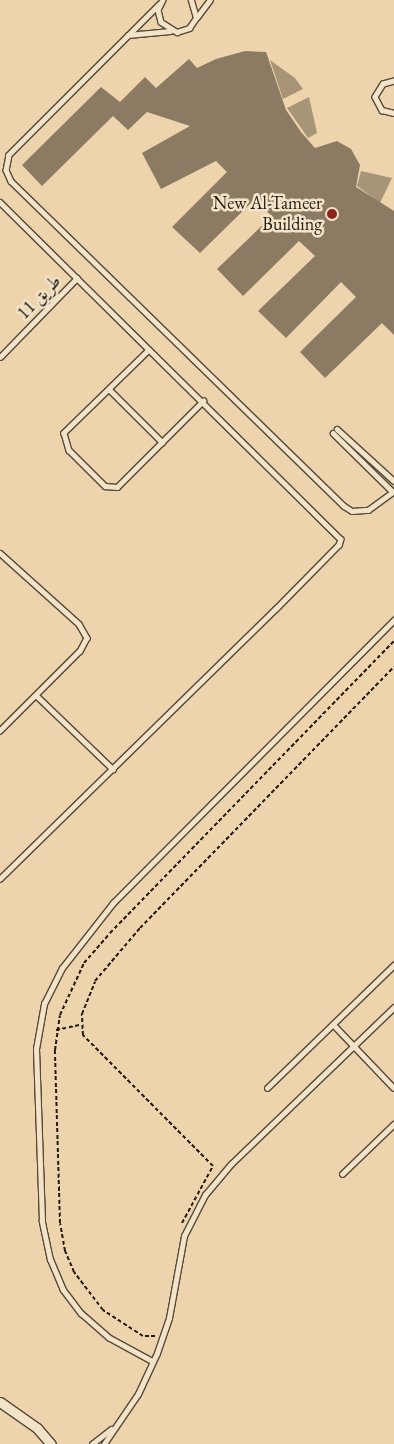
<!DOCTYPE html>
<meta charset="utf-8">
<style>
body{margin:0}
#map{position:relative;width:394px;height:1444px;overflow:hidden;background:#edd4ac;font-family:"EB Garamond",Amiri,serif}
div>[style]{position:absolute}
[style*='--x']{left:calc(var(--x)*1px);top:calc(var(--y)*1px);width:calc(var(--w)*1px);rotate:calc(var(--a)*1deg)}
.water>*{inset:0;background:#a89577}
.building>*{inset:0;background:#8c7b62}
.path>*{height:2px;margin-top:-1px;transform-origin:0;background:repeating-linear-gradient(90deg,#231b11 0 4px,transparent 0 6.5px)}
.roads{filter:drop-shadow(1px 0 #564938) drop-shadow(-1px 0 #564938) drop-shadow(0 1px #564938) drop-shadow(0 -1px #564938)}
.lane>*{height:4.5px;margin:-2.25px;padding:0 2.25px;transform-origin:2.25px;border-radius:2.25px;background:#f3e3c9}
.street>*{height:9px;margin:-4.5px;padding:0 4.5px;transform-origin:4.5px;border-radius:4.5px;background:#f3e3c9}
.dots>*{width:14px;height:14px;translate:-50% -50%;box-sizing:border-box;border:2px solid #f3e3c9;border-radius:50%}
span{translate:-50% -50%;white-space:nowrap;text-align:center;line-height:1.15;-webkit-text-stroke:5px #f3e3c9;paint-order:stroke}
.poi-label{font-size:18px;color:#231b11}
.right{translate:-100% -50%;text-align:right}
.street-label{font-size:18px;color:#231b11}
</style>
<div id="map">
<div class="water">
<div style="clip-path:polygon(270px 60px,295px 78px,303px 89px,283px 99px)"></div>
<div style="clip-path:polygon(309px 97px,317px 133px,308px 138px,287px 108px)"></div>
<div style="clip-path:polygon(361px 171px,392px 178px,380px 203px,357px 186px)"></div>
</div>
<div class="building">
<div style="clip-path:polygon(245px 51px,266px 52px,286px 110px,301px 132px,315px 148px,337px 141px,351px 149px,360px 165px,356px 187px,394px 211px,394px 335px,382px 323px,325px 378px,300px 352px,356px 297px,341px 282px,286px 338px,258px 311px,315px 256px,299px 241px,243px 296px,217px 269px,272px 216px,254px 200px,200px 253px,172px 227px,227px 172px,216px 161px,161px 189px,142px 153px,190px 126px,147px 112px,128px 130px,113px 116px,42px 186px,22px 165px,101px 87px,120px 102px,145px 77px,156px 88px,189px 59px,197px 68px,216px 59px)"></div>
</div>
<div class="path">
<div style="--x:56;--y:1030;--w:25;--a:-12"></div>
<div style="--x:182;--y:1223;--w:65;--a:-61.5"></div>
<div style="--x:213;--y:1166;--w:185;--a:-134.8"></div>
<div style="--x:83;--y:1035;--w:21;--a:-93"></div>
<div style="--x:82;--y:1014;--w:35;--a:-68"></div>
<div style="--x:95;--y:981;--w:70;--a:-49.7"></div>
<div style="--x:140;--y:928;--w:364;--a:-45.8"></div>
<div style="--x:155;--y:1336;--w:12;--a:180"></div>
<div style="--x:143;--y:1336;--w:48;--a:-147"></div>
<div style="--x:103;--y:1310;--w:48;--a:-127.3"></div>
<div style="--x:74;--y:1272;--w:23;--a:-113"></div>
<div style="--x:65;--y:1251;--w:28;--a:-100"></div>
<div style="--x:60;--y:1223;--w:173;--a:-91.7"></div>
<div style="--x:55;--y:1050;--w:35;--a:-82"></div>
<div style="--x:60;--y:1015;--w:57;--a:-65.2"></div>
<div style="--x:84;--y:963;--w:40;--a:-49"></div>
<div style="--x:110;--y:933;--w:407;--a:-45.8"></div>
</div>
<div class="roads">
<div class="lane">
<div style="--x:163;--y:0;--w:11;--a:117"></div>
<div style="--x:158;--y:10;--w:12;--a:76"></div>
<div style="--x:161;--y:22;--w:19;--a:32"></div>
<div style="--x:177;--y:32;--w:13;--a:-18"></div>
<div style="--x:189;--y:28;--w:12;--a:-55"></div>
<div style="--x:196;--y:18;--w:19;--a:-106"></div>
<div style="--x:160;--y:4;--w:214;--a:135"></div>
<div style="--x:9;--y:155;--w:15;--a:101"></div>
<div style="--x:6;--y:170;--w:12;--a:66"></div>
<div style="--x:11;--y:181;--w:465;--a:44.3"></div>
<div style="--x:344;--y:506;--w:9;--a:32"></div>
<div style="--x:352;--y:511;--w:16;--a:-4"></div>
<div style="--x:368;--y:510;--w:32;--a:-36"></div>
<div style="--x:197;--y:17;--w:21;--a:-53"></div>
<div style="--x:128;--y:35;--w:42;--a:-5.4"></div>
<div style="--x:394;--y:81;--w:11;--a:165"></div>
<div style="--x:383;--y:84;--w:15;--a:122"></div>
<div style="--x:375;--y:97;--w:15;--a:62"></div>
<div style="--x:382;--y:110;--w:12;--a:14"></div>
<div style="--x:0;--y:202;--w:479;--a:44.7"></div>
<div style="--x:341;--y:539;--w:6;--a:108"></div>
<div style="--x:339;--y:545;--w:90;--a:134.5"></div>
<div style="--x:276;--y:609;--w:386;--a:135.6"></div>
<div style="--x:149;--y:350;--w:119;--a:135.7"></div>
<div style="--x:64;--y:433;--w:18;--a:74"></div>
<div style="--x:69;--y:450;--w:51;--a:45"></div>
<div style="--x:105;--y:486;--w:12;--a:5"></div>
<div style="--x:117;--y:487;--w:122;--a:-45"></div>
<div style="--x:0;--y:357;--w:110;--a:-45.7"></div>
<div style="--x:110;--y:390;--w:74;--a:45"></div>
<div style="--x:337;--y:429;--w:77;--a:42.4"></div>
<div style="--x:333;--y:433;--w:84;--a:44.5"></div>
<div style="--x:0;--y:553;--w:106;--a:41.9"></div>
<div style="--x:79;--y:624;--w:16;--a:60"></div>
<div style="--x:87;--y:638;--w:15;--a:118"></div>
<div style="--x:80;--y:651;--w:113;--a:135"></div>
<div style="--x:36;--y:695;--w:107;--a:43.9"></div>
<div style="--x:333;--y:1024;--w:88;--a:46.4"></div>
<div style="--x:267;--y:1088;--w:177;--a:-44.1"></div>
<div style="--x:342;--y:1174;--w:72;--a:-43.9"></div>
<div style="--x:153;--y:1362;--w:50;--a:-151.4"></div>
<div style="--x:109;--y:1338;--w:37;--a:-139"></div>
<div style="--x:81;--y:1314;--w:30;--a:-127"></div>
<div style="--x:63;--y:1290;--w:33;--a:-113"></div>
<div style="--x:50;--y:1260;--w:40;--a:-102"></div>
<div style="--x:42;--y:1221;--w:172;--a:-92"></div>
<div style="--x:36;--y:1049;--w:46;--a:-79.9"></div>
<div style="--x:44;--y:1004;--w:40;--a:-63.4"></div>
<div style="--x:62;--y:968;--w:83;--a:-51.9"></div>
<div style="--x:113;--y:903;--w:399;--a:-45.2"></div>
<div style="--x:92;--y:1444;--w:24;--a:-38"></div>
<div style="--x:104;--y:1444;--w:60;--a:-55.8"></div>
<div style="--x:138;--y:1394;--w:45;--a:-65.1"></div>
<div style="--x:157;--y:1353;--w:37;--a:-71"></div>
<div style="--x:169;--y:1318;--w:83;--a:-79.6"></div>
<div style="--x:184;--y:1236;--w:46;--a:-62.9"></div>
<div style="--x:205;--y:1195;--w:40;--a:-50"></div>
<div style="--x:231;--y:1164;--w:226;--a:-43.9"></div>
</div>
<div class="street">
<div style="--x:0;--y:1402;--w:45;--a:35.1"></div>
<div style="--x:37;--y:1428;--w:21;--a:49"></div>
</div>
</div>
<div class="dots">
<div style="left:332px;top:214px;background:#8f2418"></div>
</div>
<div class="poi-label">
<span class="right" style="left:322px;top:214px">New Al-Tameer<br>Building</span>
</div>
<div class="street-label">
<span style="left:39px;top:297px;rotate:-46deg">طريق 11</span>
</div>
</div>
